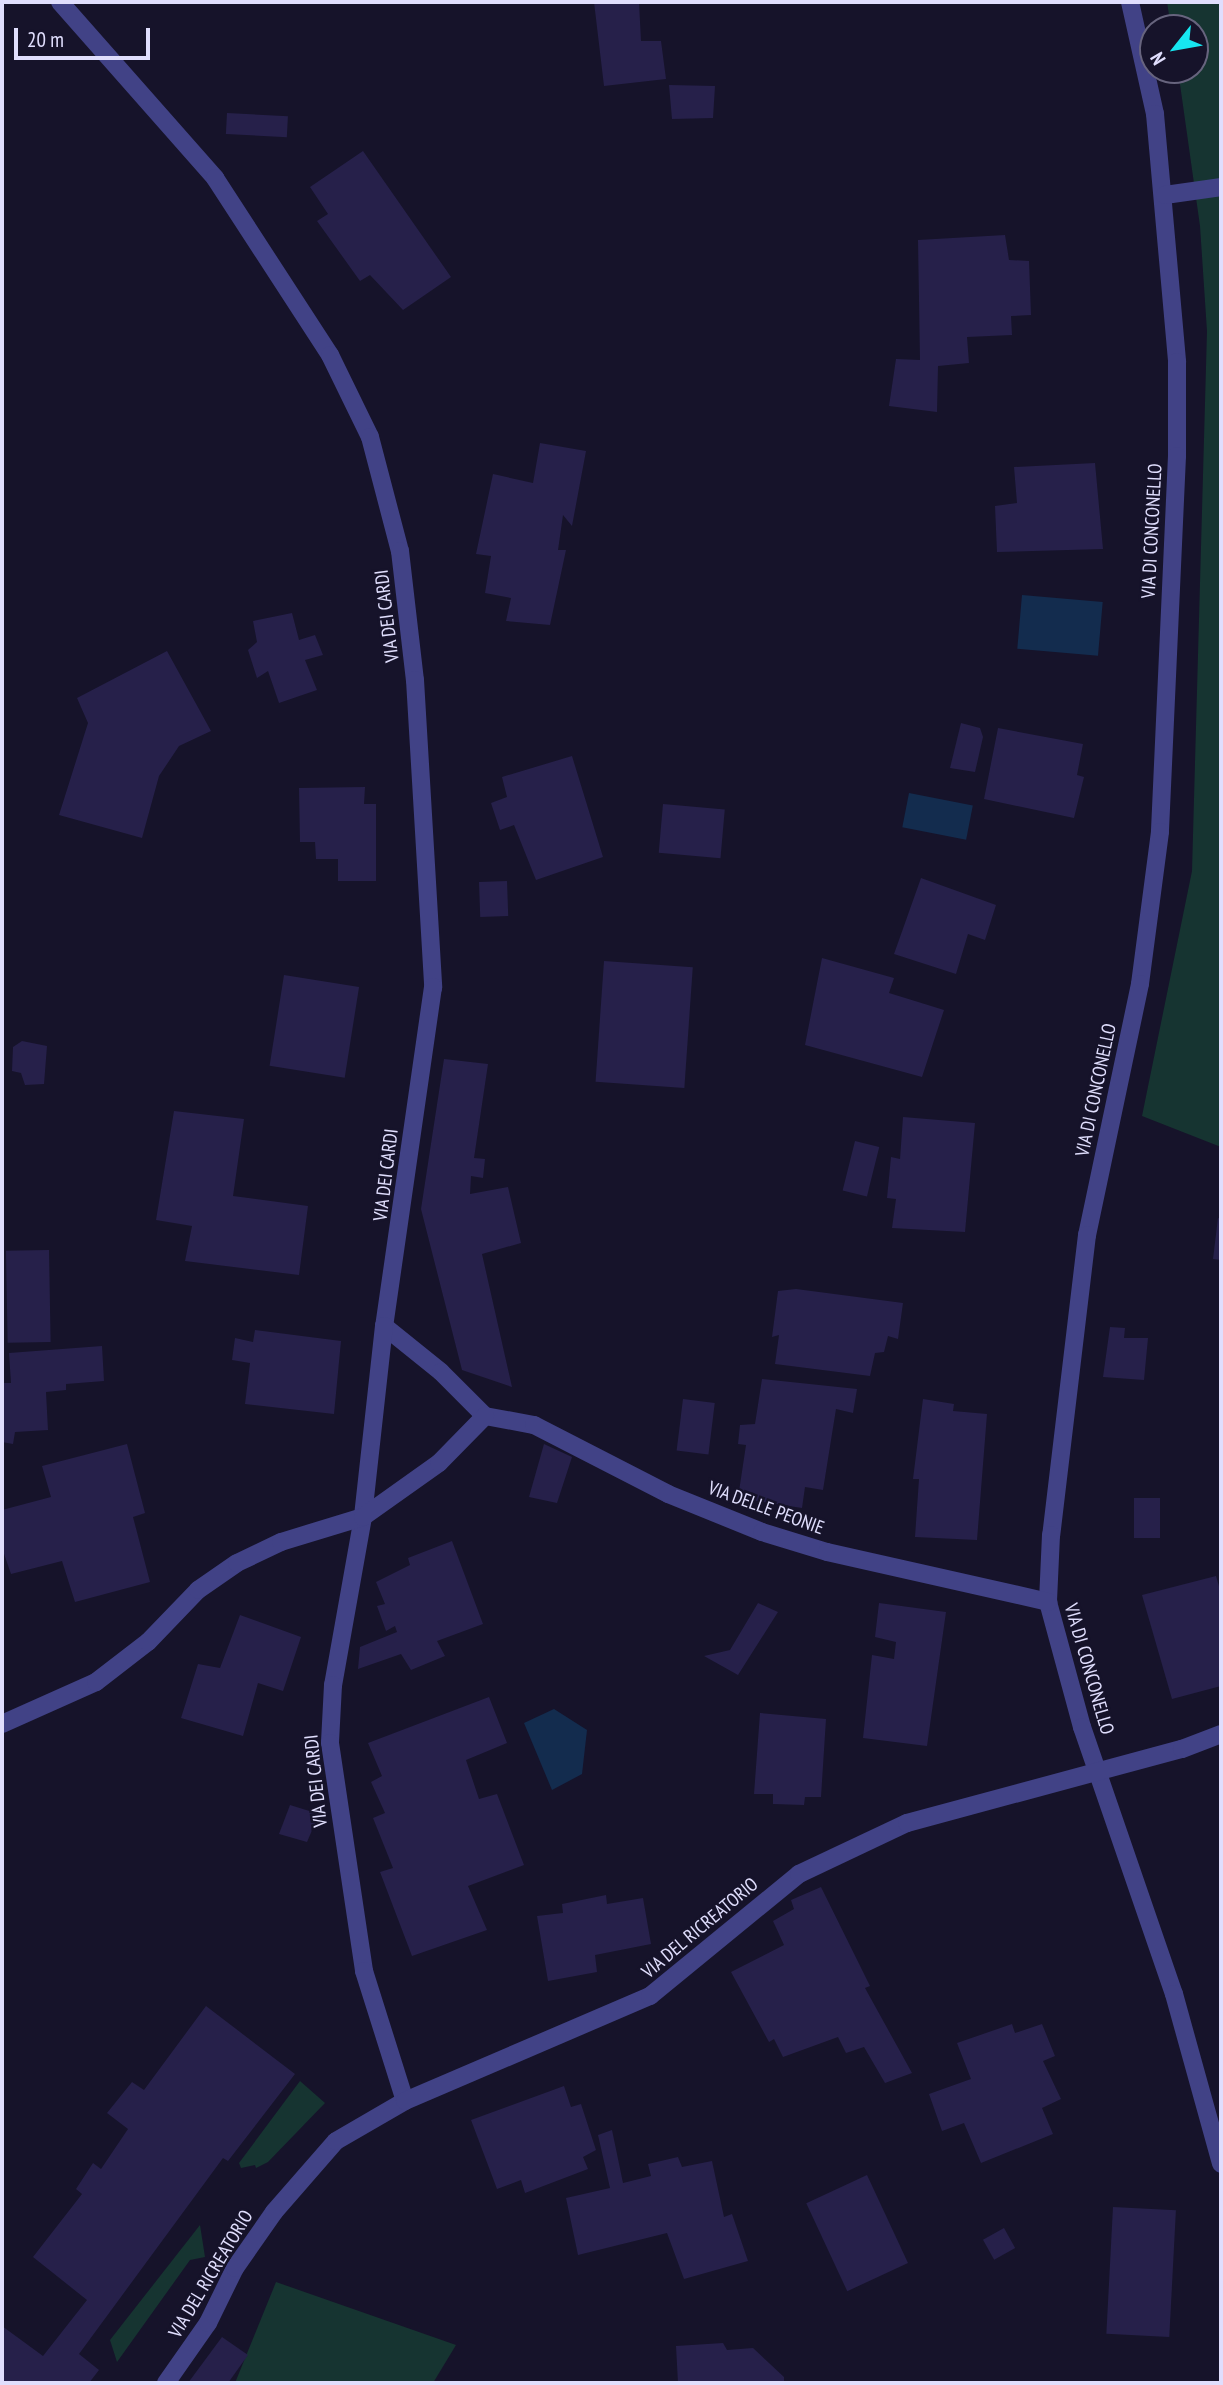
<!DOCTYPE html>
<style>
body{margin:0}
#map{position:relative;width:1223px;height:2385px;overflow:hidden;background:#16132a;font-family:"PT Sans Narrow",sans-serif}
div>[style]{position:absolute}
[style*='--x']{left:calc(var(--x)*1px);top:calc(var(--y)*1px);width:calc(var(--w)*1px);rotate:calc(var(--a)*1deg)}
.green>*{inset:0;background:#163431}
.water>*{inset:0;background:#132c4e;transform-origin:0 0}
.building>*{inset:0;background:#26204a;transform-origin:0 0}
.minor>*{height:18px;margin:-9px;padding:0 9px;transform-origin:9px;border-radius:9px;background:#414286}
span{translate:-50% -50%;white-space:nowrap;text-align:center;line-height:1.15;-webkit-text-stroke:5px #16132a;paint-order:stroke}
.street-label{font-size:19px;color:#e0defd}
.frame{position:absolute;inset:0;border:4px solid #e0defd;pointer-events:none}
.north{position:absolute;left:1139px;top:14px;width:70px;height:70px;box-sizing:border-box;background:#16132a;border:2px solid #67647e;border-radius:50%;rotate:239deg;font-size:19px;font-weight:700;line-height:28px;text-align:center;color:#e0defd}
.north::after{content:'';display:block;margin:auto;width:24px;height:32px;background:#17e6f0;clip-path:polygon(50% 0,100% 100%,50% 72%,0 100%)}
.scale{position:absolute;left:14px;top:28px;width:136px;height:32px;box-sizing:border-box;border:4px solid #e0defd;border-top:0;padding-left:9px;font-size:21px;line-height:24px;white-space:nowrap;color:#e0defd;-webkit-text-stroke:5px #16132a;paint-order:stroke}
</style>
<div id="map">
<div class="green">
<div style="clip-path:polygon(1167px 2px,1221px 2px,1221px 1147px,1142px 1116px,1192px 871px,1207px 331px,1200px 226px,1178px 70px,1195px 70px,1195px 28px,1171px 28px)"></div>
<div style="clip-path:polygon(300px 2081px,325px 2103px,268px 2162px,256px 2168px,255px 2165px,241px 2168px,239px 2163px)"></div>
<div style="clip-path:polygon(200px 2225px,205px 2257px,190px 2260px,117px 2362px,110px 2340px)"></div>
<div style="clip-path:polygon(276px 2282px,456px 2345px,433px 2383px,235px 2383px)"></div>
</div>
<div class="water">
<div style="left:1022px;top:595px;width:81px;height:54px;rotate:5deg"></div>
<div style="left:909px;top:793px;width:65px;height:35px;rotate:11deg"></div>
<div style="clip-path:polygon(554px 1709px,587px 1730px,582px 1774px,552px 1790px,524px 1723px)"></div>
</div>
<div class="building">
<div style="clip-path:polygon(594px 2px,639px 2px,641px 41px,661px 41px,666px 79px,604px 86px)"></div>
<div style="clip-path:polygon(669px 85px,715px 86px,713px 118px,672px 119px)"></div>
<div style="left:227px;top:113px;width:61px;height:21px;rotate:3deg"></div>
<div style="clip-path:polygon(363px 151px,451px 277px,403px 310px,370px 275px,360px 281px,317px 221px,328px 214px,310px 187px)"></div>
<div style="clip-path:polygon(1005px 235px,1009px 260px,1029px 261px,1031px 315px,1011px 316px,1012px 335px,967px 337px,969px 363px,938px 366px,937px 412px,889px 406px,896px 359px,920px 360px,918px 240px)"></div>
<div style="clip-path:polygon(540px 443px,586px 451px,572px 526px,563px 515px,558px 550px,566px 550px,550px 625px,506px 621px,511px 598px,485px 593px,491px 556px,476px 554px,493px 474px,533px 483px)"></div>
<div style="clip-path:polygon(1095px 463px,1103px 549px,997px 552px,995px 506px,1017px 503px,1014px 467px)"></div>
<div style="clip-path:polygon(292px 613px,299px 640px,315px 635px,323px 655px,305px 660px,317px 690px,279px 703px,268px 671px,257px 678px,248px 650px,257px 642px,253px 621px)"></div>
<div style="clip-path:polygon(167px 651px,211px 731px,179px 746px,159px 776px,142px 838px,59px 815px,88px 723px,77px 698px)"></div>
<div style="clip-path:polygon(961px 723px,980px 728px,983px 737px,975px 772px,950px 768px)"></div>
<div style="clip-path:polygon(998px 728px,1083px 744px,1077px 775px,1084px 777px,1074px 818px,984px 799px)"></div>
<div style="clip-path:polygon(572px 756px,603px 857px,536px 880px,514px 825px,500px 830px,491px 803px,507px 797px,502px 777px)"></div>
<div style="clip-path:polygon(365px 787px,364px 804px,376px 804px,376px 881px,338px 881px,338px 859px,316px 859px,315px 842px,300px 842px,299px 788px)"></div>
<div style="left:663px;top:804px;width:62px;height:49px;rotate:5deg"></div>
<div style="clip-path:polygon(921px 878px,996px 905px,985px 940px,968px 934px,956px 974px,894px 954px)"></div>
<div style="left:507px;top:881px;width:35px;height:28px;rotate:88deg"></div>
<div style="clip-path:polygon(822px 958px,894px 978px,889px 993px,944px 1010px,922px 1077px,805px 1045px)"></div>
<div style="left:604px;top:961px;width:89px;height:121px;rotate:4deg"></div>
<div style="left:284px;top:975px;width:76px;height:92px;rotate:9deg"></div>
<div style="clip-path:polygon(22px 1041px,47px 1046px,44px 1084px,25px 1085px,21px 1073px,12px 1071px,13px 1047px)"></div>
<div style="clip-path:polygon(444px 1059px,488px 1064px,474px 1158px,485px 1159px,483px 1178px,471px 1176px,470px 1194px,508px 1187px,521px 1243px,482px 1254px,512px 1387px,462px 1370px,421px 1209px)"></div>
<div style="clip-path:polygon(174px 1111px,244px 1119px,233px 1196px,308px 1206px,299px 1275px,185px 1261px,192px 1226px,156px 1220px)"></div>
<div style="clip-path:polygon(903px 1117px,975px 1123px,965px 1232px,892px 1228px,896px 1199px,887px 1198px,891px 1157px,900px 1159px)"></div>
<div style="left:855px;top:1141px;width:25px;height:51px;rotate:14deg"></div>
<div style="clip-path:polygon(1218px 1218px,1221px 1219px,1221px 1260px,1213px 1259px)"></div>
<div style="left:49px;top:1250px;width:92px;height:43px;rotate:89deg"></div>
<div style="clip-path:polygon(796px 1289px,903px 1303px,898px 1339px,888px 1336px,884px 1352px,875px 1353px,870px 1376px,775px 1364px,779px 1335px,772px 1337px,778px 1291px)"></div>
<div style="clip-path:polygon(1110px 1327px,1125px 1328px,1124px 1338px,1148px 1338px,1144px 1380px,1103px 1377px)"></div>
<div style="clip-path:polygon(255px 1330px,341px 1341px,334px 1414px,245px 1404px,250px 1363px,232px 1360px,235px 1338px,253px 1342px)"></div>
<div style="clip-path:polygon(102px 1346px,104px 1381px,66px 1384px,66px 1390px,46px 1392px,48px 1430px,15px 1432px,13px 1444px,2px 1442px,2px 1383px,11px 1383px,9px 1353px)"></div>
<div style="clip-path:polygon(762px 1379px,857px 1389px,853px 1413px,836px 1409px,823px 1490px,805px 1487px,802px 1508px,738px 1498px,746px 1445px,738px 1444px,740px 1425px,755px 1424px)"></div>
<div style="left:683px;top:1399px;width:32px;height:52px;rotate:7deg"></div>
<div style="clip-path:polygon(923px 1399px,954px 1404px,953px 1411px,987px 1414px,977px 1540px,915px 1537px,919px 1479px,913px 1479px)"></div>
<div style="clip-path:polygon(127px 1444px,145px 1513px,133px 1517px,150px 1582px,75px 1602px,62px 1561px,11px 1574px,2px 1548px,2px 1510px,51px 1497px,42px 1466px)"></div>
<div style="clip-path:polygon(544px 1444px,572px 1457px,557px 1503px,529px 1497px)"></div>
<div style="left:1134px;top:1498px;width:26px;height:40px"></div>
<div style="clip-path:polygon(452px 1541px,483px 1624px,437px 1641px,445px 1656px,411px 1670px,401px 1654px,358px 1669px,360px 1647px,397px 1632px,395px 1626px,386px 1631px,377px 1606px,385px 1604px,376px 1582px,410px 1565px,408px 1558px)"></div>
<div style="clip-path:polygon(1216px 1576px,1221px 1593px,1221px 1686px,1172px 1699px,1142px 1595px)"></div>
<div style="clip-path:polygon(758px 1603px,778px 1612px,738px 1675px,704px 1656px,730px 1650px)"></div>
<div style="clip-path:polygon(879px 1603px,946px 1612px,927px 1746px,863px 1738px,872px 1655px,894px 1659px,896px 1642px,875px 1637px)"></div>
<div style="clip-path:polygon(240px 1615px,301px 1637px,283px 1691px,258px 1683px,243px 1736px,181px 1718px,198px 1664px,220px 1668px)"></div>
<div style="clip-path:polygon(489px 1697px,507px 1743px,466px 1760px,479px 1799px,497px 1794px,524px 1865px,468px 1886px,487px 1930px,412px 1956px,380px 1872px,393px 1868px,373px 1818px,385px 1813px,371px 1782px,382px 1776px,368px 1743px)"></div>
<div style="clip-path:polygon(760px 1713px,826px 1719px,821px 1797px,805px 1797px,804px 1805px,773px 1804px,773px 1794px,754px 1794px)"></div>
<div style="clip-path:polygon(290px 1805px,319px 1814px,307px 1842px,279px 1834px)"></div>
<div style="clip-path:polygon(821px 1887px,870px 1986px,865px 1988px,912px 2073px,885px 2083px,864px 2047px,846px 2053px,838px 2037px,783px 2057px,774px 2039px,769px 2042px,731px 1972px,784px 1945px,773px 1921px,794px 1909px,791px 1900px)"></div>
<div style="clip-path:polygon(606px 1895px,607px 1904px,643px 1898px,651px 1944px,595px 1955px,597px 1972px,548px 1981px,537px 1916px,563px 1913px,562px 1904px)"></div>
<div style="clip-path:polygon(206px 2006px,295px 2074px,228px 2161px,223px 2158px,79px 2354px,99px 2370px,89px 2383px,2px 2383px,2px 2326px,43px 2356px,87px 2300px,33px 2257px,82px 2194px,76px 2189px,93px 2163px,101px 2169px,128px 2129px,107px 2113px,132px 2082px,144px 2090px)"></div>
<div style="clip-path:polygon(1012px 2024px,1015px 2033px,1042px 2024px,1055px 2056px,1043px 2061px,1061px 2099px,1042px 2108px,1053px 2134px,981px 2163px,964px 2123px,942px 2131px,929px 2094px,971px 2079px,957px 2043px)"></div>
<div style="clip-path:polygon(564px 2086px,571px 2107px,581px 2104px,596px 2150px,583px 2157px,588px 2169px,525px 2193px,521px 2180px,497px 2189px,471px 2120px)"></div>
<div style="clip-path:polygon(612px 2130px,623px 2183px,651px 2176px,648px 2164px,678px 2157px,682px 2167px,712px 2161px,724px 2217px,732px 2214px,748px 2261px,684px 2279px,667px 2233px,578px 2255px,566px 2198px,610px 2188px,598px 2135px)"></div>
<div style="left:867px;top:2175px;width:97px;height:67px;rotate:65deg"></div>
<div style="left:1113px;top:2207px;width:63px;height:127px;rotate:3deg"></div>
<div style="left:1004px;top:2228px;width:23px;height:24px;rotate:61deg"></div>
<div style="clip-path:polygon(222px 2337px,248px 2355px,228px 2383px,188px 2383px)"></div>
<div style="clip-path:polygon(723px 2343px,727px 2350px,753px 2348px,784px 2377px,784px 2383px,678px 2383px,676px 2346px)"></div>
</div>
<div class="minor">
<div style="--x:60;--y:2;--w:235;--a:48.6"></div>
<div style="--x:215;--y:178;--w:211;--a:57"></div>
<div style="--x:330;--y:355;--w:91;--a:64"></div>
<div style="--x:370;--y:437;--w:118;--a:75.3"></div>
<div style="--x:400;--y:551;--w:130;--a:83.4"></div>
<div style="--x:415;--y:680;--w:308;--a:86.6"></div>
<div style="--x:433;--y:987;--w:343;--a:98.2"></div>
<div style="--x:384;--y:1326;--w:73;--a:38.9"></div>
<div style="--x:441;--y:1372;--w:62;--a:45"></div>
<div style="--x:1130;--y:2;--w:115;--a:77.4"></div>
<div style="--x:1155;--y:114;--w:249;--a:84.9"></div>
<div style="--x:1177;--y:362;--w:94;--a:90"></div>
<div style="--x:1177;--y:456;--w:376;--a:92.6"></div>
<div style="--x:1160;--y:832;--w:153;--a:97.5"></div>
<div style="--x:1140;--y:984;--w:257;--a:101.9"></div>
<div style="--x:1087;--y:1235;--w:302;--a:96.8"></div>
<div style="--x:1051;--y:1535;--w:67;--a:92.6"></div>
<div style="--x:1048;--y:1602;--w:130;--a:74.8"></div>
<div style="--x:1082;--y:1727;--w:282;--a:71"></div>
<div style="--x:1174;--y:1994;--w:176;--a:74.5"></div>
<div style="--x:1165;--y:195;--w:57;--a:-8.1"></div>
<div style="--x:384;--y:1326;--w:192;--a:96.3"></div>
<div style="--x:363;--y:1517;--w:171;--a:100.1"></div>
<div style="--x:333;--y:1685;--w:58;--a:93"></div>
<div style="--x:330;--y:1743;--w:231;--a:81.5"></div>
<div style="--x:364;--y:1971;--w:136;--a:72.5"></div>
<div style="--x:485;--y:1416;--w:50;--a:10.4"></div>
<div style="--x:534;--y:1425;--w:151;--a:27.2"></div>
<div style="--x:668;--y:1494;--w:101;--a:22"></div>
<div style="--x:762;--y:1532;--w:68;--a:17.1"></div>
<div style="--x:827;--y:1552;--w:227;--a:12.7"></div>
<div style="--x:2;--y:1724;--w:103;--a:-24.1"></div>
<div style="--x:96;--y:1682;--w:66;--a:-37.6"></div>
<div style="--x:148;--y:1642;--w:72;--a:-46.1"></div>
<div style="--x:198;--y:1590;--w:47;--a:-34.7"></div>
<div style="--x:237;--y:1563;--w:49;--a:-25.5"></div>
<div style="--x:281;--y:1542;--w:86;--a:-17"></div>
<div style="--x:363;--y:1517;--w:93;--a:-35.4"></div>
<div style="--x:439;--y:1463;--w:66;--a:-45.6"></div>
<div style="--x:166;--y:2383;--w:73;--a:-55"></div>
<div style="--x:208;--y:2323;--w:61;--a:-63.9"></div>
<div style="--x:235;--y:2268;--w:68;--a:-55.1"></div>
<div style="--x:274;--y:2212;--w:94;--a:-48.9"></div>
<div style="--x:336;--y:2141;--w:80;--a:-30.1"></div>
<div style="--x:405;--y:2101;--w:267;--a:-23.2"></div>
<div style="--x:650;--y:1996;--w:193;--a:-39.3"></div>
<div style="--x:799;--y:1874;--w:119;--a:-25.3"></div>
<div style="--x:907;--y:1823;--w:285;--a:-15.1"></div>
<div style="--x:1182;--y:1749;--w:42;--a:-21"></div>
</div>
<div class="street-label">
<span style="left:1152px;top:531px;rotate:-87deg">VIA DI CONCONELLO</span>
<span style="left:387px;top:616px;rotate:-97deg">VIA DEI CARDI</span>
<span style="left:1096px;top:1090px;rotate:-78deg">VIA DI CONCONELLO</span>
<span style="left:386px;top:1175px;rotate:-83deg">VIA DEI CARDI</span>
<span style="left:766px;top:1508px;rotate:20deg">VIA DELLE PEONIE</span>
<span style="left:1089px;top:1669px;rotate:74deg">VIA DI CONCONELLO</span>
<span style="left:316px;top:1781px;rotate:-96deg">VIA DEI CARDI</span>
<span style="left:700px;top:1928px;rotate:-40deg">VIA DEL RICREATORIO</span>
<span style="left:211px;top:2274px;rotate:-59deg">VIA DEL RICREATORIO</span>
</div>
<div class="frame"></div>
<div class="north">N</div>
<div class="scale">20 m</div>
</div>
